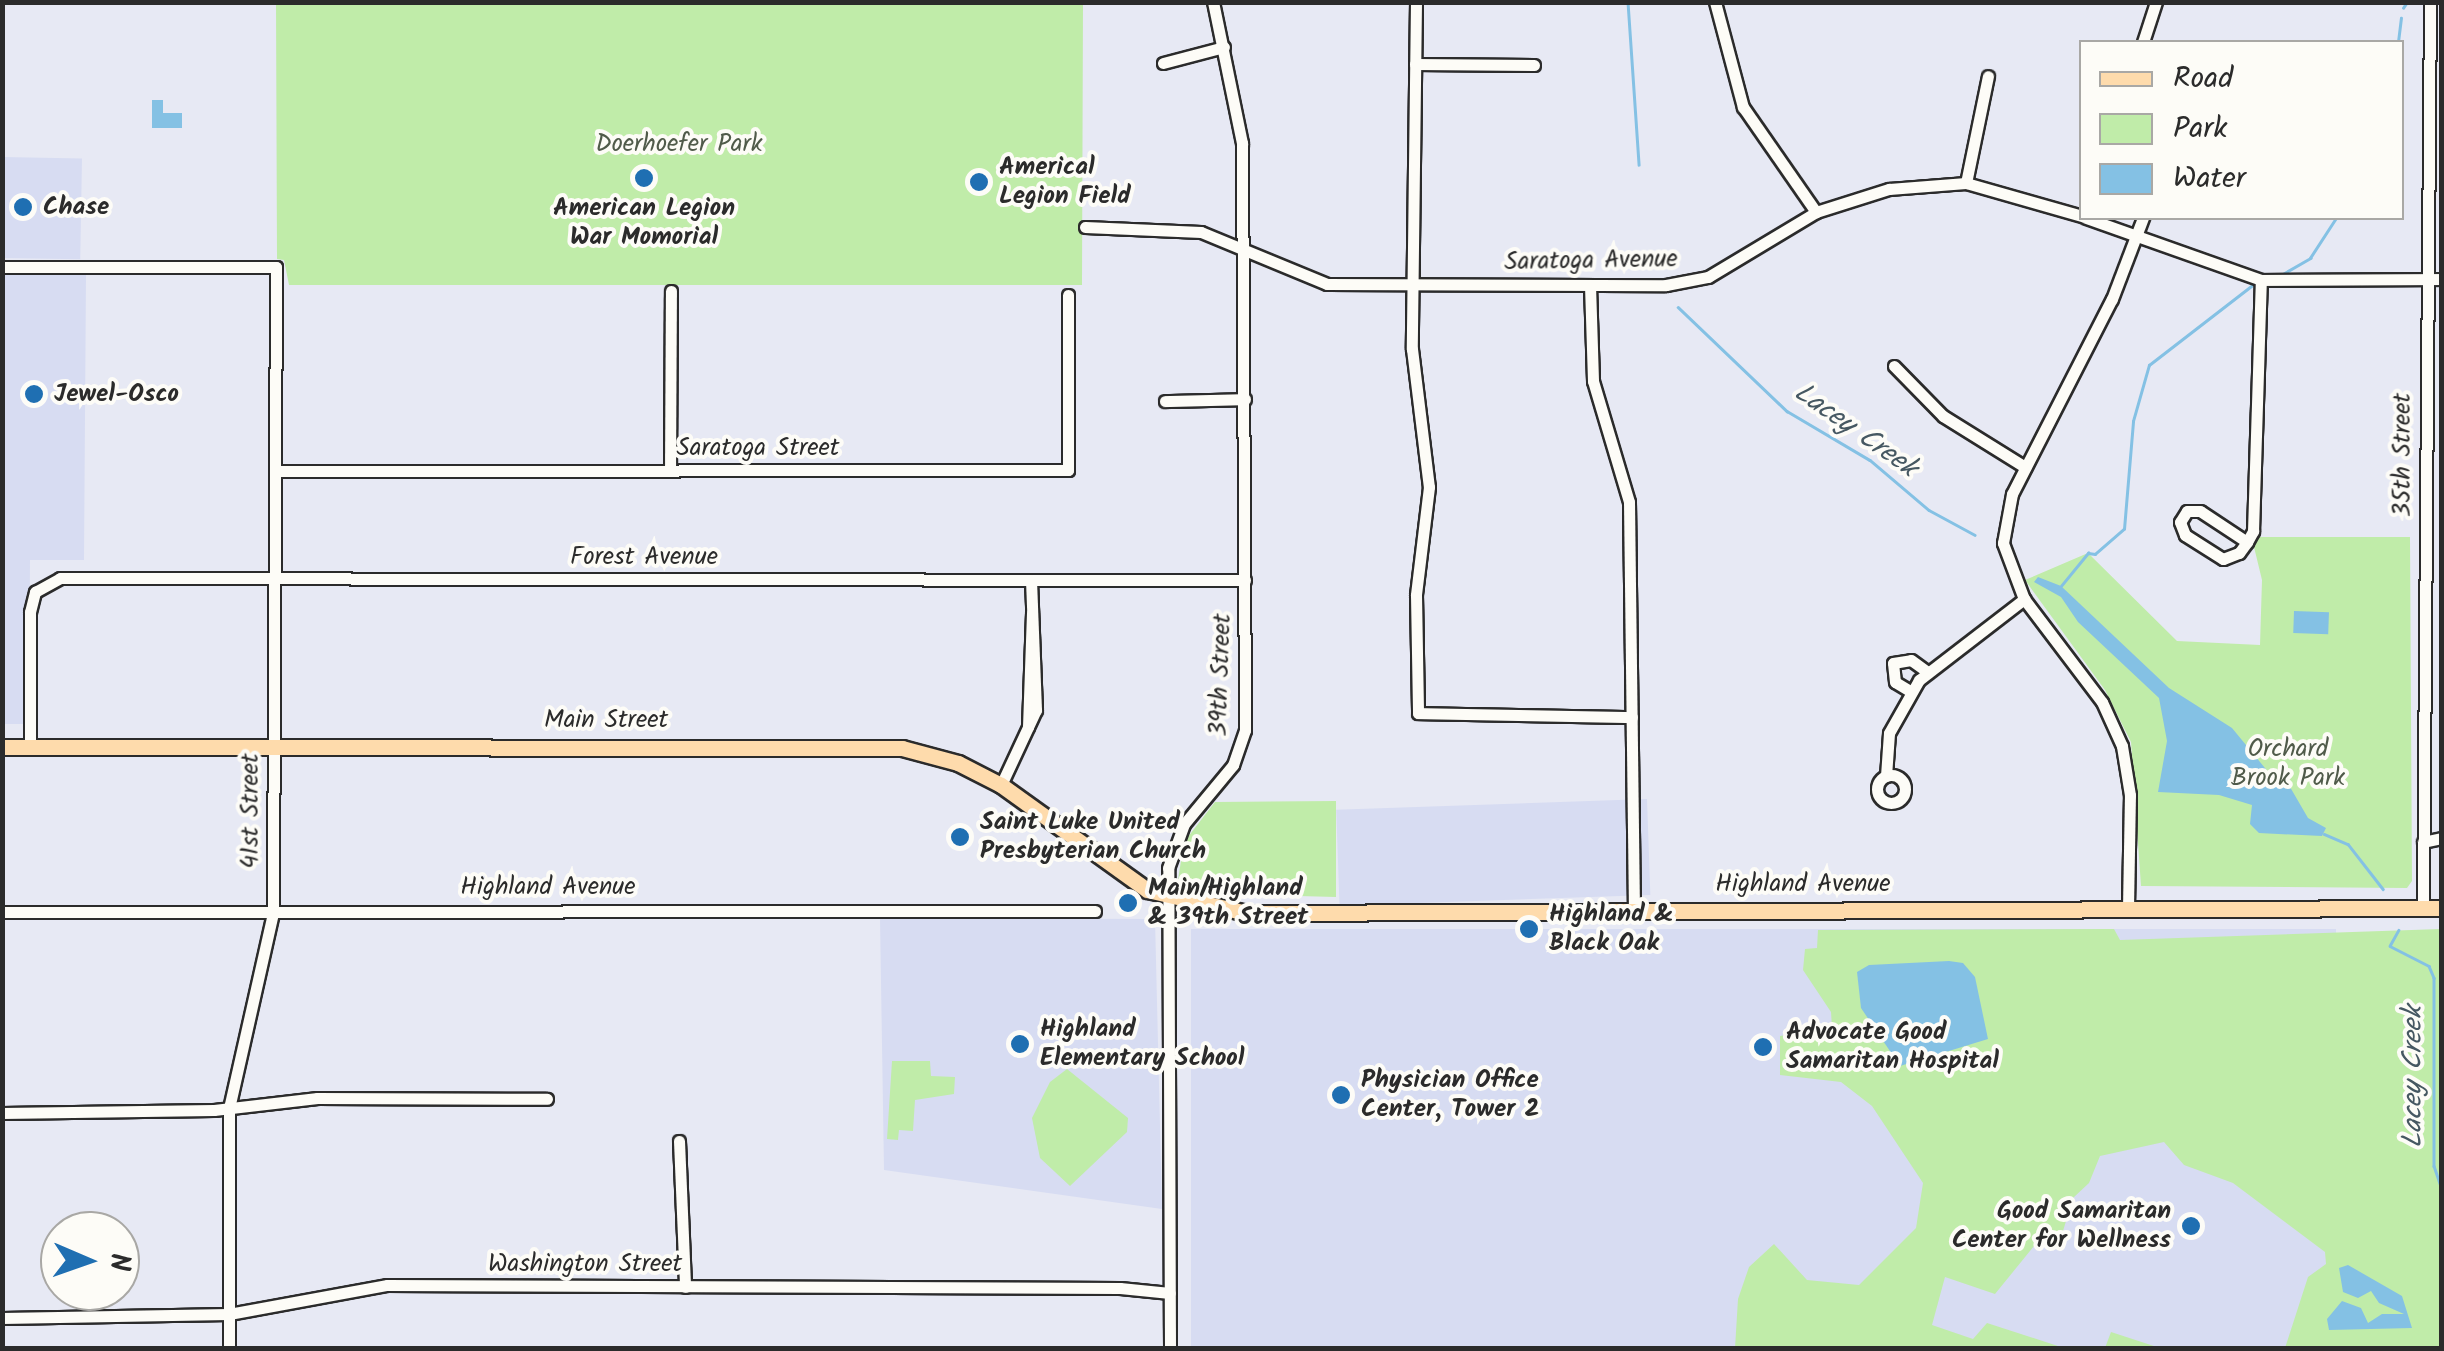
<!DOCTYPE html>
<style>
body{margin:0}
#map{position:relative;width:2444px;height:1351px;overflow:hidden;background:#e7e9f4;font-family:Kalam,sans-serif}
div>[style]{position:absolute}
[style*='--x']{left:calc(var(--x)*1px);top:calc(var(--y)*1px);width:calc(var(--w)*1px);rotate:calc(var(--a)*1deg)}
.built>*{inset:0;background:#d7dcf2;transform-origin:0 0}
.green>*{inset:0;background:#c0eca9}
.water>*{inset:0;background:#84c1e4;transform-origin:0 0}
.stream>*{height:2.5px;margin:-1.25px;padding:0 1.25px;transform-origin:1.25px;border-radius:1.25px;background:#84c1e4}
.roads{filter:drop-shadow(2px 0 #2b2b2b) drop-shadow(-2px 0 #2b2b2b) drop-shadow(0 2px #2b2b2b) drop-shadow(0 -2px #2b2b2b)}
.minor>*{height:11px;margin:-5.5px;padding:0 5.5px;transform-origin:5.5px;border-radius:5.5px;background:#fdfcf7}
.minor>.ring{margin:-5.5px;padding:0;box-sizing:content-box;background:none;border:11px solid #fdfcf7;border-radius:50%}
.major>*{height:15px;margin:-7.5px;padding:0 7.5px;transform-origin:7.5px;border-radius:7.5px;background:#fedbac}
.dots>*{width:28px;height:28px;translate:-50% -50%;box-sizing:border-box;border:5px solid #fdfcf7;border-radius:50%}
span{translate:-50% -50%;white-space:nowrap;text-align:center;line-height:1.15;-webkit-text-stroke:8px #fdfcf7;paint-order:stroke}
.park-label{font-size:25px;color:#505b4a}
.poi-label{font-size:25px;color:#2b2b2b;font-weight:700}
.left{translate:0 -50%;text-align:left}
.right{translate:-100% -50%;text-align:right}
.street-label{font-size:25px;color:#2b2b2b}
.water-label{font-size:28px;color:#465862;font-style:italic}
.frame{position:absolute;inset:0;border:5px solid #2b2b2b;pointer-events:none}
.legend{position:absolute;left:2079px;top:40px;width:325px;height:180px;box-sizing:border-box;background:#fdfcf7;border:2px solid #a9a8a5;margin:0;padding:12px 18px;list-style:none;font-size:30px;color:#2b2b2b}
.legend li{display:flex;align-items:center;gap:20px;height:50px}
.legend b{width:50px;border:2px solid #a9a8a5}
.north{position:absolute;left:40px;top:1211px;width:100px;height:100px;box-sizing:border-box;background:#fdfcf7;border:2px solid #a9a8a5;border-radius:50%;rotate:92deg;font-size:28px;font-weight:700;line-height:40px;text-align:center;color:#2b2b2b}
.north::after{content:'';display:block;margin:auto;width:35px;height:45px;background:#1f6fb2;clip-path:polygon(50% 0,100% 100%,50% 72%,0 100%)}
</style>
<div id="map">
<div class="built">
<div style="left:3px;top:157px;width:79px;height:101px;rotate:1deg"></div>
<div style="clip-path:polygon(2px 275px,86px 275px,84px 560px,30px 560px,29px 724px,3px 724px)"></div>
<div style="left:1647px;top:799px;width:96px;height:311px;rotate:88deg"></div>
<div style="clip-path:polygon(880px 918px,1155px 919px,1162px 1209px,884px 1170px)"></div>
<div style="left:2336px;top:929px;width:419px;height:1145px;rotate:90deg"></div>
</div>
<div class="green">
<div style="clip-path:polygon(276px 3px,1083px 3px,1082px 285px,289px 285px,284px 260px,277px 259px)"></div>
<div style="clip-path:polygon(2259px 537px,2410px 537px,2412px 881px,2407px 888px,2141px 886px,2131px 742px,2105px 690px,2025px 580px,2088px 553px,2177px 641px,2260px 645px,2262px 580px,2254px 547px)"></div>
<div style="clip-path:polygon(1336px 801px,1336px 897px,1219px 894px,1178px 880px,1184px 842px,1215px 802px)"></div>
<div style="clip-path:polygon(2114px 929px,2120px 940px,2441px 929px,2441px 1348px,2285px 1348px,2308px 1277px,2326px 1264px,2325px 1252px,2233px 1183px,2184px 1165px,2164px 1142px,2100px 1156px,2089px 1183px,2073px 1198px,2063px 1231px,2043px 1235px,1995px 1294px,1945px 1277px,1932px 1325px,1973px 1339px,1987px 1323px,2064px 1348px,1735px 1348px,1738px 1299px,1749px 1267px,1774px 1244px,1807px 1280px,1859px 1285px,1916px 1228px,1923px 1183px,1872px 1106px,1841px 1082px,1780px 1075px,1780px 1036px,1832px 1028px,1831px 1012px,1803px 970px,1805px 949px,1817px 948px,1818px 930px)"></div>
<div style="clip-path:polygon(892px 1061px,930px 1061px,931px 1076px,955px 1077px,954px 1094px,915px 1100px,913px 1131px,899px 1130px,898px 1140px,887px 1139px)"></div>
<div style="clip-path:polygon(1067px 1069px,1128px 1118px,1127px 1132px,1070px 1186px,1040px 1158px,1032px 1118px,1050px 1082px)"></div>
<div style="clip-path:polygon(2111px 1332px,2160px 1348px,2105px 1348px)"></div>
</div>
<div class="water">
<div style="clip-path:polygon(152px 100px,163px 100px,163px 113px,182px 113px,182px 128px,152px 128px)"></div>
<div style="clip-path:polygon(2038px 577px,2061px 586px,2169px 688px,2232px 728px,2274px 779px,2290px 787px,2308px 818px,2326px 828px,2322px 836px,2259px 833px,2250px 824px,2252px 805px,2219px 795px,2158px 792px,2167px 741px,2159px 698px,2078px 622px,2061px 597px,2034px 582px)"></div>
<div style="left:2294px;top:611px;width:35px;height:22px;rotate:2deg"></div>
<div style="clip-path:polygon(1949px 961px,1963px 963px,1975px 977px,1988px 1039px,1900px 1066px,1861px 1008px,1857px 972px,1869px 965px)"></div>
<div style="clip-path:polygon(2348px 1265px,2402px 1296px,2412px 1328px,2329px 1330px,2327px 1319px,2342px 1301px,2361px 1308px,2368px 1323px,2382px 1314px,2404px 1314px,2379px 1303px,2371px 1291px,2358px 1298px,2343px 1292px,2339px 1268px)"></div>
</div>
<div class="stream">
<div style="--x:1628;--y:2;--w:163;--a:86.1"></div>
<div style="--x:2403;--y:8;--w:7;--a:-56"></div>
<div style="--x:2398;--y:42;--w:24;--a:-83"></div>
<div style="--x:2281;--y:275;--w:34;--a:-30"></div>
<div style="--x:2310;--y:258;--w:48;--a:-57"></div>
<div style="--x:1678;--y:307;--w:151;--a:43.7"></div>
<div style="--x:1787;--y:411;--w:96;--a:30.6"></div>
<div style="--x:1870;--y:460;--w:77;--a:40.3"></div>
<div style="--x:1929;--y:510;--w:52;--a:28.5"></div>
<div style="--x:2061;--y:586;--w:43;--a:-50.7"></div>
<div style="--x:2088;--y:553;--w:7;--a:8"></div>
<div style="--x:2095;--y:554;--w:38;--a:-41"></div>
<div style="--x:2124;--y:529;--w:108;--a:-85.2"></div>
<div style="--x:2133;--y:421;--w:58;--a:-74.1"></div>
<div style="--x:2149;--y:365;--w:134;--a:-37.7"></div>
<div style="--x:2324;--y:834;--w:26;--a:23"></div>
<div style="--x:2348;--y:844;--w:57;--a:52.1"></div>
<div style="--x:2399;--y:930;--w:18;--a:119"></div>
<div style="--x:2390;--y:946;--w:44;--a:27.1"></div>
<div style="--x:2429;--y:966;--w:13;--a:67"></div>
<div style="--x:2434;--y:978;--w:188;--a:90"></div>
<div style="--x:2434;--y:1166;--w:24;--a:71"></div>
</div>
<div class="roads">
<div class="minor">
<div style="--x:1416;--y:2;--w:347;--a:90.7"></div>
<div style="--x:1412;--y:349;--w:139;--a:83"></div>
<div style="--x:1429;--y:487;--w:109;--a:96.9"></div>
<div style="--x:1416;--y:595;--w:118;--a:89"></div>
<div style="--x:1418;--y:713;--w:214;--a:1.1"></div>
<div style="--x:1715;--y:2;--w:109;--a:75.1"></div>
<div style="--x:1743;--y:107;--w:128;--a:55.2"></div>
<div style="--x:2143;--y:42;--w:42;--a:-72"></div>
<div style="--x:1163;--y:63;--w:63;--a:-14.7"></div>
<div style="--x:1415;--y:64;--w:119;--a:0.5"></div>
<div style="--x:1966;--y:183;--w:109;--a:-78.4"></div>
<div style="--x:2086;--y:218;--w:186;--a:19.5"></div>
<div style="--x:2261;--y:280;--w:181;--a:-0.3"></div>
<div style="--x:1085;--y:227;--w:116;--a:2.5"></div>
<div style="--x:1201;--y:232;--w:136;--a:22.4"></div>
<div style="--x:1327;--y:284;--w:339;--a:0.2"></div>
<div style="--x:1666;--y:285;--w:43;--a:-10.8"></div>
<div style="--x:1708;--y:277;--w:126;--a:-31"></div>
<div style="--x:1816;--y:212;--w:77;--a:-17.5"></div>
<div style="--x:1889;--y:189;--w:77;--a:-4.5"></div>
<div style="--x:1966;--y:183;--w:121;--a:15.9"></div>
<div style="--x:2;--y:267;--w:274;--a:0"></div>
<div style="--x:276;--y:267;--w:646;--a:90.27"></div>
<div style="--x:273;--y:913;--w:201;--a:102.7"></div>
<div style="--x:229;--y:1109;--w:239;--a:90"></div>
<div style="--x:1590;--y:285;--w:96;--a:88.2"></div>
<div style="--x:1593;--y:381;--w:126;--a:73.4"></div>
<div style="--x:1629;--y:502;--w:408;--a:89.3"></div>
<div style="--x:1894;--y:366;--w:70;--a:45.6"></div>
<div style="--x:1943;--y:416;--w:97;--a:31.9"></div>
<div style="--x:1165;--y:401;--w:80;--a:-1.4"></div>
<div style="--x:275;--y:471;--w:793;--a:-0.07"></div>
<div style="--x:1068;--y:470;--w:175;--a:-90"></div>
<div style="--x:670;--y:471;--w:180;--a:-89.7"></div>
<div style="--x:2247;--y:542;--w:56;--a:-146.6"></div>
<div style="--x:2200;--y:511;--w:13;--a:180"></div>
<div style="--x:2187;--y:511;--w:13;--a:122"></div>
<div style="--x:2180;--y:522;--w:14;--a:69"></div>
<div style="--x:2185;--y:535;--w:45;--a:32.3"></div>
<div style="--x:2223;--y:559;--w:17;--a:-21"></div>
<div style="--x:2239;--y:553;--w:14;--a:-54"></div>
<div style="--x:2247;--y:542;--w:13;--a:-61"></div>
<div style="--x:2253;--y:531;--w:251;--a:-88.2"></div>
<div style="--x:1910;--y:691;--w:17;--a:-149"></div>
<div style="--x:1895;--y:682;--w:19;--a:-96"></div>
<div style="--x:1893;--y:663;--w:18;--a:-9"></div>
<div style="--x:1911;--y:660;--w:19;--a:36"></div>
<div style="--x:1028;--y:727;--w:114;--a:-88"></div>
<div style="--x:30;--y:747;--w:135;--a:-90"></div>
<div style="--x:30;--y:612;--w:21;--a:-76"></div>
<div style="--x:35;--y:592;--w:29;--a:-29"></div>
<div style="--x:60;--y:578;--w:1185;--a:0.1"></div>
<div class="ring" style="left:1877px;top:775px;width:17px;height:17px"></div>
<div style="--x:1886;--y:776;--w:43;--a:-86"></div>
<div style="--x:1889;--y:733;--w:61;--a:-60.5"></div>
<div style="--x:1919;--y:680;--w:133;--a:-37.6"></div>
<div style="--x:1001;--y:785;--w:83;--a:-65"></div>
<div style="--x:1036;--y:710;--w:130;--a:-92.2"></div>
<div style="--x:2423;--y:842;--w:19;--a:-12"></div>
<div style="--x:2128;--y:908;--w:113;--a:-89"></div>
<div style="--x:2130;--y:795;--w:50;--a:-99.3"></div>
<div style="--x:2122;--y:746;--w:48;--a:-114.4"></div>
<div style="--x:2102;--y:702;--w:129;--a:-127.1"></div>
<div style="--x:2024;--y:599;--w:60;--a:-110.6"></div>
<div style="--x:2003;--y:543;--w:50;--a:-79.6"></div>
<div style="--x:2012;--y:494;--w:219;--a:-62.9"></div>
<div style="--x:2112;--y:299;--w:87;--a:-69.1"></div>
<div style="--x:2423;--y:908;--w:906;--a:-89.56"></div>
<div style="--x:2;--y:912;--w:1093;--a:-0.05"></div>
<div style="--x:2;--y:1113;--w:212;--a:-0.8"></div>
<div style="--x:214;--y:1110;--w:104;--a:-6.6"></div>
<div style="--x:317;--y:1098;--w:230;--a:0.2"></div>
<div style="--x:679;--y:1141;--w:146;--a:87.6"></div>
<div style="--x:2;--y:1318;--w:227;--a:-1"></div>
<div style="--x:229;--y:1314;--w:161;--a:-10.4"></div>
<div style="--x:387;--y:1285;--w:733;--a:0.23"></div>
<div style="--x:1120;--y:1288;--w:50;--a:5.7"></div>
<div style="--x:1170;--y:1348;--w:480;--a:-90.2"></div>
<div style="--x:1168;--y:868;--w:47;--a:-70"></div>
<div style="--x:1184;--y:824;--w:77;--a:-50.3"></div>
<div style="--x:1233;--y:765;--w:37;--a:-71"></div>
<div style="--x:1245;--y:730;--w:587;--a:-90.29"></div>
<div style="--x:1242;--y:143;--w:144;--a:-101.6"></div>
</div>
<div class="major">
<div style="--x:2;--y:747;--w:900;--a:0.06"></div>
<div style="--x:902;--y:748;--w:58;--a:15"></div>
<div style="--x:958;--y:763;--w:48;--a:27.1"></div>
<div style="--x:1001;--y:785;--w:180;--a:35.7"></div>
<div style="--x:1147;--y:890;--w:103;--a:13"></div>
<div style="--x:1247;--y:913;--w:1195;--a:-0.24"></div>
</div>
</div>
<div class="dots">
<div style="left:644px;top:178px;background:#1f6fb2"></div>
<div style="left:979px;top:182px;background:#1f6fb2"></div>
<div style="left:23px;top:207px;background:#1f6fb2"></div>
<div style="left:34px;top:394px;background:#1f6fb2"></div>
<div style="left:960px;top:837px;background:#1f6fb2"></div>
<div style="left:1128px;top:903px;background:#1f6fb2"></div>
<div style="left:1529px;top:929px;background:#1f6fb2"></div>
<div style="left:1020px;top:1044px;background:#1f6fb2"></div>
<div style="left:1763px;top:1047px;background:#1f6fb2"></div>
<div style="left:1341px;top:1095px;background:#1f6fb2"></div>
<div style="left:2191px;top:1226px;background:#1f6fb2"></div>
</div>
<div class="park-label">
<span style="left:679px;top:144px">Doerhoefer Park</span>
<span style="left:2288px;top:764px">Orchard<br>Brook Park</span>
</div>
<div class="poi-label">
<span class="left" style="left:999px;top:182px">Americal<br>Legion Field</span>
<span class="left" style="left:43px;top:207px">Chase</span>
<span style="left:644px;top:223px">American Legion<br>War Momorial</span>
<span class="left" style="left:54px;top:394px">Jewel-Osco</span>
<span class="left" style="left:980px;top:837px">Saint Luke United<br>Presbyterian Church</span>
<span class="left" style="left:1148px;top:903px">Main/Highland<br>&amp; 39th Street</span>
<span class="left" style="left:1549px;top:929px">Highland &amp;<br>Black Oak</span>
<span class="left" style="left:1040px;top:1044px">Highland<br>Elementary School</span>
<span class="left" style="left:1786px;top:1047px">Advocate Good<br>Samaritan Hospital</span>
<span class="left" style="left:1361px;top:1095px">Physician Office<br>Center, Tower 2</span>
<span class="right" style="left:2171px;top:1226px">Good Samaritan<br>Center for Wellness</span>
</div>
<div class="street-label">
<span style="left:1591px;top:261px;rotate:-1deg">Saratoga Avenue</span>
<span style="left:758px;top:448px">Saratoga Street</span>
<span style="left:2403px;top:455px;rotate:-90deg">35th Street</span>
<span style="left:644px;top:557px">Forest Avenue</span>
<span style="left:1221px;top:675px;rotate:-88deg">39th Street</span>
<span style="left:606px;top:720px">Main Street</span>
<span style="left:251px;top:811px;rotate:-90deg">41st Street</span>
<span style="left:1803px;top:884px">Highland Avenue</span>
<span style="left:548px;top:887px">Highland Avenue</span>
<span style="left:585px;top:1264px">Washington Street</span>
</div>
<div class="water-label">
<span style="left:1855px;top:431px;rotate:35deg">Lacey Creek</span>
<span style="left:2414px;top:1077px;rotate:-90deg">Lacey Creek</span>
</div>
<div class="frame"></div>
<ul class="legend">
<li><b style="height:12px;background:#fedbac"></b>Road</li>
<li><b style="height:28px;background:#c0eca9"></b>Park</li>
<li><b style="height:28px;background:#84c1e4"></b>Water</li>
</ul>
<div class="north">N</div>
</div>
